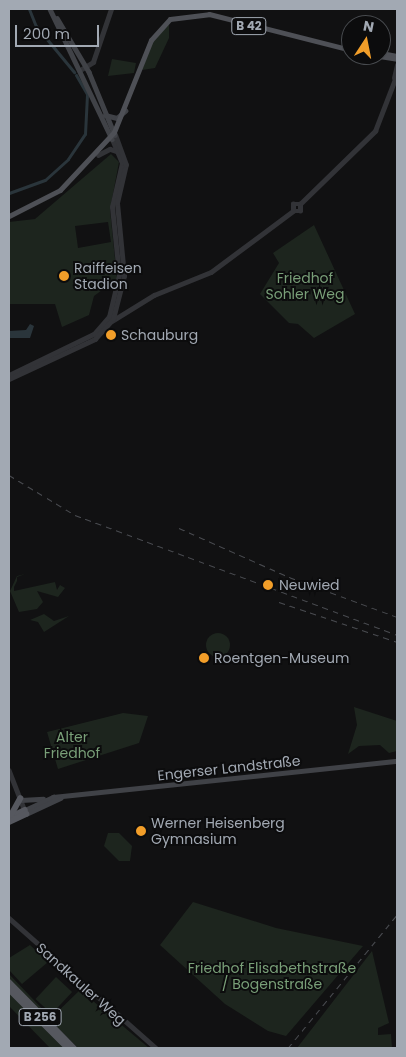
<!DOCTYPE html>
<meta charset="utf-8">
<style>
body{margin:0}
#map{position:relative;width:406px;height:1057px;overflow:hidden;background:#111112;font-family:Poppins,sans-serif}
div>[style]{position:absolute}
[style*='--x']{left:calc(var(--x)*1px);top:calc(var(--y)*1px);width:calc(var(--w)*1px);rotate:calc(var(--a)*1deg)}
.green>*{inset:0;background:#1d251e;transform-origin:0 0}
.round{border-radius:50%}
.water>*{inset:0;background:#2a353b}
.canal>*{height:3px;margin:-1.5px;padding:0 1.5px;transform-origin:1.5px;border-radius:1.5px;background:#2a353b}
.tertiary>*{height:4.5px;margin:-2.25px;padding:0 2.25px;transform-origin:2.25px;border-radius:2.25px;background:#323337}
.secondary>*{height:4.5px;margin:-2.25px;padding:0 2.25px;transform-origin:2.25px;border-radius:2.25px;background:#404247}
.primary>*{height:5px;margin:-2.5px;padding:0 2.5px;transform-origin:2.5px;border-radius:2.5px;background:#4e5056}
.trunk>*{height:5.5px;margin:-2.75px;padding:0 2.75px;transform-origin:2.75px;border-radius:2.75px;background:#56585f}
.rail>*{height:1px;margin-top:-0.5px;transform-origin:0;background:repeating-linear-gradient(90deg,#494b50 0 6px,transparent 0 11px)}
.dots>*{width:14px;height:14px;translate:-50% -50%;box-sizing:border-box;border:2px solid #0c0c0d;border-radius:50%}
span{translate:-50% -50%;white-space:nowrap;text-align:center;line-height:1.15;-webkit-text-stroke:4px #0c0c0d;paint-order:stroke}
.shield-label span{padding:1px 4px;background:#0c0c0d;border:1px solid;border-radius:4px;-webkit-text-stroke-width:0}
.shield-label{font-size:12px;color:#a2a9b3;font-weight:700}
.poi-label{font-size:14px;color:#a2a9b3}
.left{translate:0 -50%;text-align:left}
.park-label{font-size:14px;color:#799f78}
.street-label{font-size:14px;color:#a2a9b3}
.frame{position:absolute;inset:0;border:10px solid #a2a9b3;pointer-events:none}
.north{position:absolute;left:341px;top:15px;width:50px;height:50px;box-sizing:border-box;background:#0c0c0d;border:1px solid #484b4f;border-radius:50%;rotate:11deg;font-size:14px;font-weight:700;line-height:20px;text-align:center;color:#a2a9b3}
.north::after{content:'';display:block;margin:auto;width:18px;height:22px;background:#f29e29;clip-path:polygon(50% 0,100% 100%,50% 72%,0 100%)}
.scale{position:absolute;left:15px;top:25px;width:84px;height:22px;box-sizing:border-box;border:2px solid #a2a9b3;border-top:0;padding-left:6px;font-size:15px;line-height:18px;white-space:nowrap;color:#a2a9b3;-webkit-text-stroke:4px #0c0c0d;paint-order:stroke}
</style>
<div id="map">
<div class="green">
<div style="clip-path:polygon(169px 24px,169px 38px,155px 68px,142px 70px,152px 43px)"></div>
<div style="clip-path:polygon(112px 59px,136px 63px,134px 73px,108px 76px)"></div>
<div style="clip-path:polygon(evenodd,111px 154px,119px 162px,110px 210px,117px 279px,94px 296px,89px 315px,62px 327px,55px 304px,9px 304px,9px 222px,35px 219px,111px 154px,108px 222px,111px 242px,78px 248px,75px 226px,108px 222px)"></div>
<div style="clip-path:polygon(314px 225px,355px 314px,314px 338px,298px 324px,289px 323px,260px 294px,279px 263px,273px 253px)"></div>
<div style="clip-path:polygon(25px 574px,17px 577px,17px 581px,14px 587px,14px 591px,55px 582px,57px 590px,60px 585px,65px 588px,58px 597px,37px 591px,43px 602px,37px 609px,19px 612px,10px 591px,17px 576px)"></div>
<div style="clip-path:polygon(44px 614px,54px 621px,69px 616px,44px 632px,38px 622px,30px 620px)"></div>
<div class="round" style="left:206px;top:633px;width:24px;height:24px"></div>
<div style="clip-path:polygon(354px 707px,397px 721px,397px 751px,389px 753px,380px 745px,359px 746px,348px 754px,357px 725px)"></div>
<div style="clip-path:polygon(123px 713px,148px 716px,139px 743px,58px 769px,47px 732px)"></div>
<div style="clip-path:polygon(108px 833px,119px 833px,132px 846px,130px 861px,119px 861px,104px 846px)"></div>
<div style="clip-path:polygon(193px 902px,276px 928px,363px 946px,286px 1036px,268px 1031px,225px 1004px,160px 945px)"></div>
<div style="clip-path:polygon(30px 945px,48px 962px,22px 984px,9px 970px,9px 958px)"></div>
<div style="clip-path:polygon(372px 951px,389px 1023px,378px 1028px,378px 1035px,391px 1034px,392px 1048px,297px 1048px)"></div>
<div style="clip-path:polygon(9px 974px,51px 1018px,80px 990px,149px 1048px,78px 1048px,9px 979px)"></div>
<div style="left:56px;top:977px;width:22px;height:30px;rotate:43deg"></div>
<div style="clip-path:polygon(9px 991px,47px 1031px,66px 1048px,50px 1048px,9px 1006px)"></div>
</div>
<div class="water">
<div style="clip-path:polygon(30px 324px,34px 326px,30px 338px,9px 338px,9px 331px,26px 330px)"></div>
</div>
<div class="canal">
<div style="--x:29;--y:9;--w:18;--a:68"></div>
<div style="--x:36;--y:26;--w:60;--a:50.4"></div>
<div style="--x:9;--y:193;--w:38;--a:-20"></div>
<div style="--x:45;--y:180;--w:31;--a:-42"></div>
<div style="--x:68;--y:159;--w:30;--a:-56"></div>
<div style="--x:85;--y:134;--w:40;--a:-87.1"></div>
<div style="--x:87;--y:94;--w:22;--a:-120"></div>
</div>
<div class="tertiary">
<div style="--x:82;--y:69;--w:13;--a:-32"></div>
<div style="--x:93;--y:62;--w:56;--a:-71.2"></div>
<div style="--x:394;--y:78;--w:13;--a:-77"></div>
<div style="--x:98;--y:155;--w:13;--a:-27"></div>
<div style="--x:110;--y:149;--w:9;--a:18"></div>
<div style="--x:300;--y:204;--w:105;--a:-44.2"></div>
<div style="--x:375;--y:131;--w:61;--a:-68.9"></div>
<div style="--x:293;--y:211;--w:7;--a:0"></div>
<div style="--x:300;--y:211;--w:7;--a:-90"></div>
<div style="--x:293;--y:211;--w:7;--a:-90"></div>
<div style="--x:293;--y:204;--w:7;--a:0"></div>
<div style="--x:112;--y:321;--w:49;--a:-31.8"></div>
<div style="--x:154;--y:295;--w:61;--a:-22"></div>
<div style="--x:211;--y:272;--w:102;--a:-36.6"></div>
<div style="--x:9;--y:375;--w:94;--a:-25.8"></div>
<div style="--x:94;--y:334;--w:23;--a:-49"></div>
<div style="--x:109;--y:317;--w:43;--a:-76.6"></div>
<div style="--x:119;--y:275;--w:68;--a:-95.9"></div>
<div style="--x:112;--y:207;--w:45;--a:-77.2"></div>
<div style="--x:122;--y:163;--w:26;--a:-113"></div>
<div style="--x:9;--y:379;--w:95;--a:-24.9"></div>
<div style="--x:95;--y:339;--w:27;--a:-48"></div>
<div style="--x:113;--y:319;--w:44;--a:-75.7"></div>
<div style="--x:124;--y:276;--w:73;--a:-95.5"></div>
<div style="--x:117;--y:203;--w:39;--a:-77"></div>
<div style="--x:126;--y:165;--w:32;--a:-110"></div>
<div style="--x:9;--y:770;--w:44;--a:68.7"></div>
<div style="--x:9;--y:918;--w:196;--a:41.5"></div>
</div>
<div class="secondary">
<div style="--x:50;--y:9;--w:144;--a:64.5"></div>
<div style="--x:57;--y:18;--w:63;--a:59.3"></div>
<div style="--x:89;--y:72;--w:68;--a:67.6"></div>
<div style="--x:105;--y:115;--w:12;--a:14"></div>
<div style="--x:117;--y:118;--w:11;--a:-41"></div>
<div style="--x:21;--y:800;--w:22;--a:-3"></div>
<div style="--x:25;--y:810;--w:31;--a:-25"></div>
<div style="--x:53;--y:797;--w:346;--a:-6"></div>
<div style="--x:26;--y:814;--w:38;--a:-25"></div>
</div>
<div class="primary">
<div style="--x:381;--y:53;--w:16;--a:11"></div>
<div style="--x:373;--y:55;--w:24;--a:9"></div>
<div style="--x:9;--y:216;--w:57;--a:-27"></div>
<div style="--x:60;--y:190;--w:79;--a:-47"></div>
<div style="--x:114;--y:132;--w:99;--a:-68.1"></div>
<div style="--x:151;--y:40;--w:28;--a:-48"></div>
<div style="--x:170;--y:19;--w:39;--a:-7"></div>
<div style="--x:209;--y:14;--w:146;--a:14.2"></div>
</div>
<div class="trunk">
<div style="--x:13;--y:816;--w:13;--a:-27"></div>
<div style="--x:10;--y:817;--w:21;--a:-61"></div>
<div style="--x:9;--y:822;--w:19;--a:-25"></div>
<div style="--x:9;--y:982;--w:93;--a:45.4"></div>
<div style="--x:9;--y:989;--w:83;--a:45"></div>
</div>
<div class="rail">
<div style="--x:9;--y:475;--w:77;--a:31.2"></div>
<div style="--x:75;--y:515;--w:344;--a:20.4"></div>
<div style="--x:179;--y:528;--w:120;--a:24"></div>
<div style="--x:289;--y:577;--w:115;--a:20.3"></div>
<div style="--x:279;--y:602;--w:125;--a:18.7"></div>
<div style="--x:288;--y:1048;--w:172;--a:-50.7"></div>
</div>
<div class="dots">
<div style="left:64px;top:276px;background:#f29e29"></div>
<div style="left:111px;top:335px;background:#f29e29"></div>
<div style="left:268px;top:585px;background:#f29e29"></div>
<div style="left:204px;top:658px;background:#f29e29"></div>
<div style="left:141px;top:831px;background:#f29e29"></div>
</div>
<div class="shield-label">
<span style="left:249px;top:26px">B 42</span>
<span style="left:40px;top:1017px">B 256</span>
</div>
<div class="poi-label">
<span class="left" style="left:74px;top:276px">Raiffeisen<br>Stadion</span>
<span class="left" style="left:121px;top:335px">Schauburg</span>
<span class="left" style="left:279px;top:585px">Neuwied</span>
<span class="left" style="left:214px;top:658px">Roentgen-Museum</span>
<span class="left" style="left:151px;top:831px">Werner Heisenberg<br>Gymnasium</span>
</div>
<div class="park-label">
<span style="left:305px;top:286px">Friedhof<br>Sohler Weg</span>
<span style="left:72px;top:745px">Alter<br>Friedhof</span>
<span style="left:272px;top:976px">Friedhof Elisabethstraße<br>/ Bogenstraße</span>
</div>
<div class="street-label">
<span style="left:229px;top:768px;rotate:-6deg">Engerser Landstraße</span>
<span style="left:81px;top:984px;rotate:42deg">Sandkauler Weg</span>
</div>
<div class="frame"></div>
<div class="north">N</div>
<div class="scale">200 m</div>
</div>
